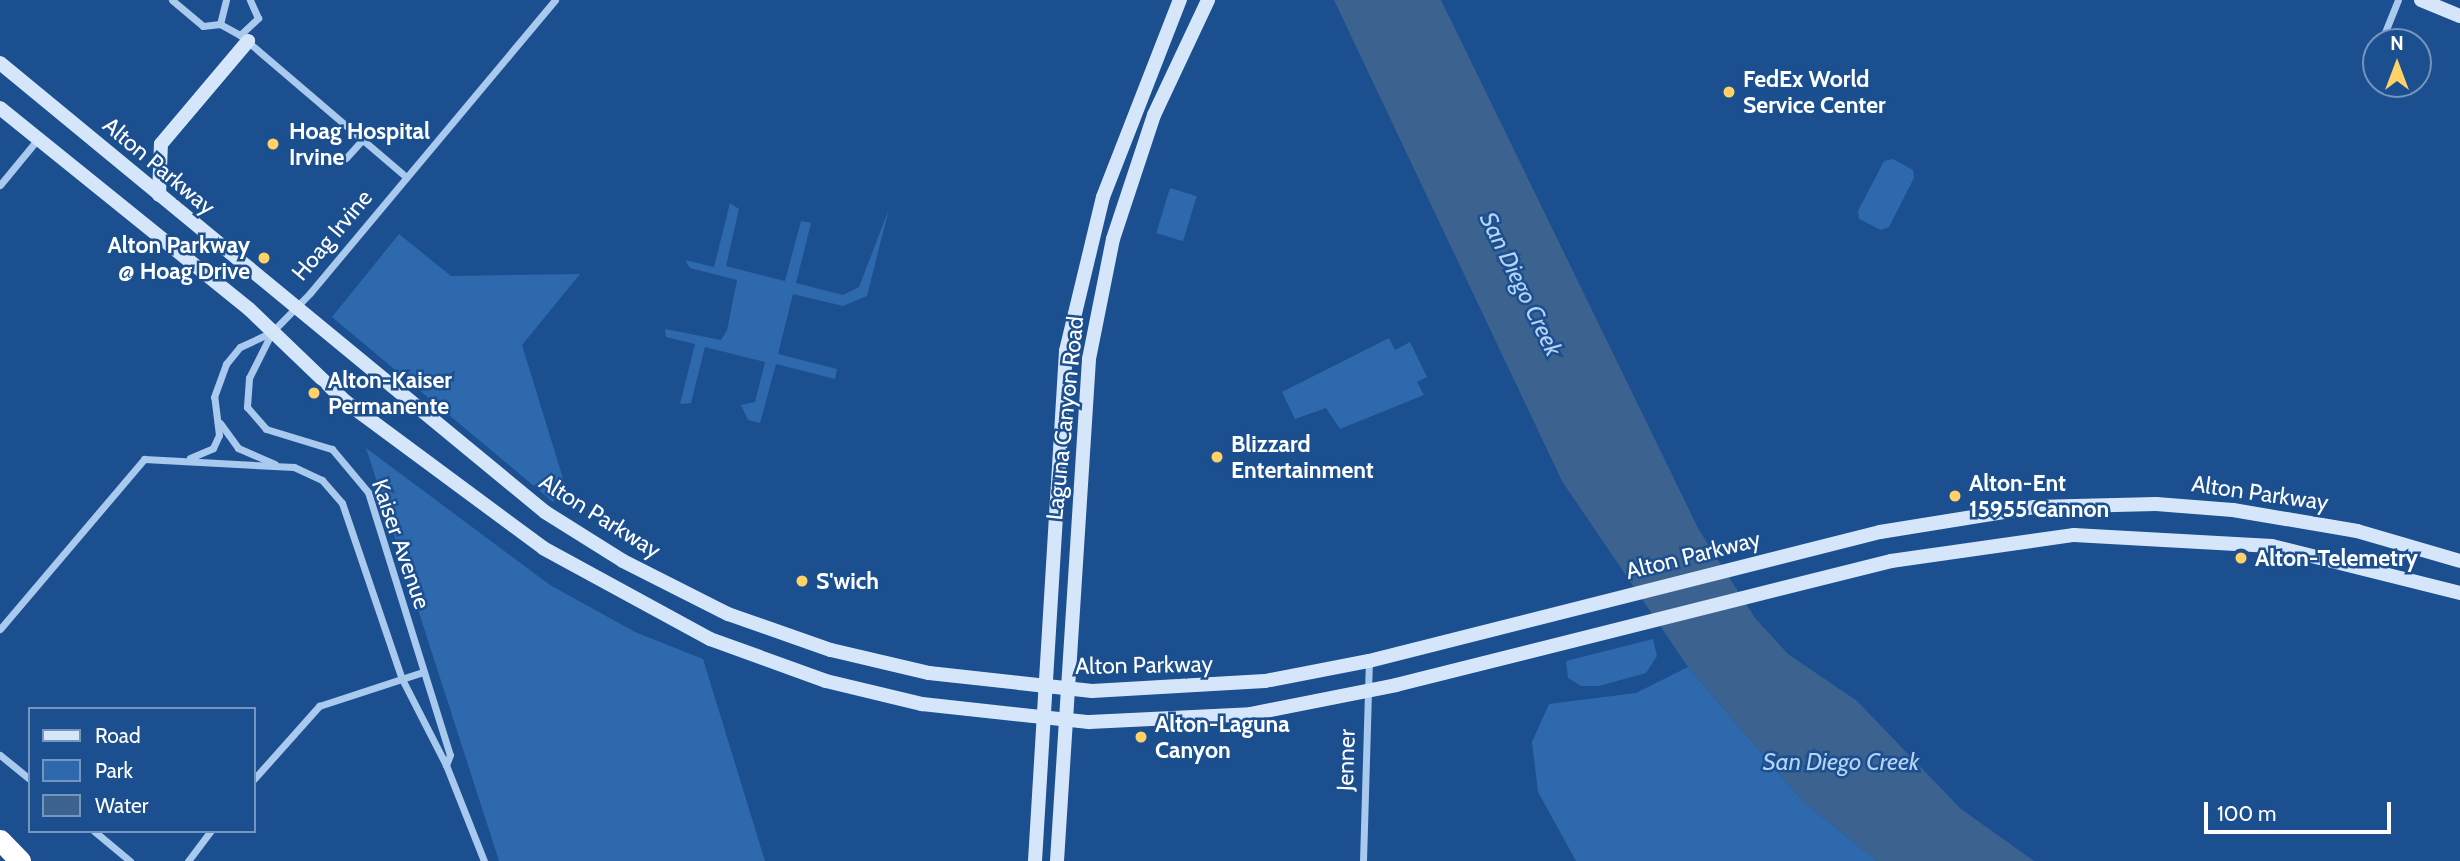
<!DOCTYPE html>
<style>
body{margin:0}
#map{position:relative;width:2460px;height:861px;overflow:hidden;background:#1b4f8f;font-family:Cabin,sans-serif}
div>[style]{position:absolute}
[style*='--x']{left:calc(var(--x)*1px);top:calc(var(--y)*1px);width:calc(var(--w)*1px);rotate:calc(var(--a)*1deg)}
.green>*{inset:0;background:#2e69ad;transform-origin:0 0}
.water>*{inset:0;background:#3c6290}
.street>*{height:7px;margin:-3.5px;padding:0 3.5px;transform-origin:3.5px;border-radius:3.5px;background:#a9c9ee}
.secondary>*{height:14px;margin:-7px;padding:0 7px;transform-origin:7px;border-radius:7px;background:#d6e6fa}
.highway>*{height:21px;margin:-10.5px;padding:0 10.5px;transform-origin:10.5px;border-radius:10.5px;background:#fff}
.dots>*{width:19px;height:19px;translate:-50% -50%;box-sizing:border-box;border:4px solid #1b4f8f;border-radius:50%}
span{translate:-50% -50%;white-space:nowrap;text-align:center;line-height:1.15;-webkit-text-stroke:5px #1b4f8f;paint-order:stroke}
.poi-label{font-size:23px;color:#fff;font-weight:700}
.left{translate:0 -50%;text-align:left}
.right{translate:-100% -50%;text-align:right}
.street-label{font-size:23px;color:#fff}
.water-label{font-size:24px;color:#b5d3f5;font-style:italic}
.legend{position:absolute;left:28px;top:707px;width:228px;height:126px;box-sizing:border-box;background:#1b4f8f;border:2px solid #7695bc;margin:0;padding:9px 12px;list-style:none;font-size:21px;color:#fff}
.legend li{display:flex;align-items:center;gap:14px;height:35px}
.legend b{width:35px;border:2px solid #7695bc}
.north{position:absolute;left:2362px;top:28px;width:70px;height:70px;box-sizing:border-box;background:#1b4f8f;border:2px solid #7695bc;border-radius:50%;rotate:0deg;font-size:19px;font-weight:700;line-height:28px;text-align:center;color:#fff}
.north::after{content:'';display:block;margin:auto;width:24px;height:32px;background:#ffd166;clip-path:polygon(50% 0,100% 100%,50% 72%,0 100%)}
.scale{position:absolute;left:2204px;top:802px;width:187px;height:32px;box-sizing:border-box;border:4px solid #fff;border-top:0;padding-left:9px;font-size:21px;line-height:24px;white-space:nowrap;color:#fff;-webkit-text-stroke:5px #1b4f8f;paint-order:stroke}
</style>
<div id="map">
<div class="green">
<div style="clip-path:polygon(1893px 159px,1913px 170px,1914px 178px,1889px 227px,1881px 230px,1859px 219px,1858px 211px,1884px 161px)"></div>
<div style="left:1170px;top:188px;width:28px;height:47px;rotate:17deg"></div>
<div style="clip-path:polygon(730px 203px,739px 209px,726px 266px,785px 281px,801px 221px,811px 223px,796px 283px,843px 295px,859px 287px,889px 209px,867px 296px,843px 306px,793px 294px,778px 354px,837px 369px,835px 379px,776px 364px,760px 423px,748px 420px,741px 405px,755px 402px,765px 362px,705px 347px,691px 403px,680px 404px,695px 344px,666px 337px,665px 329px,721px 340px,727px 330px,737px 280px,690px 268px,685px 260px,714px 267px)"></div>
<div style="clip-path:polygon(399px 234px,451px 276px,580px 274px,522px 345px,565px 485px,553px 502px,332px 317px)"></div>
<div style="clip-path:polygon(1389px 338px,1395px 350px,1410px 342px,1427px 377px,1417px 382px,1424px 395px,1340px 429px,1326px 408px,1295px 419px,1282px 392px)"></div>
<div style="clip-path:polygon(366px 448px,550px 585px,635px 632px,703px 659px,765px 861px,499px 861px)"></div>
<div style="clip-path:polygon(1653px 639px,1657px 656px,1646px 673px,1599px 686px,1581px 686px,1568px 678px,1566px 661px)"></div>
<div style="clip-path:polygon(1688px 667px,1802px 800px,1877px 861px,1576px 861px,1538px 792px,1532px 742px,1549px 704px,1636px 693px)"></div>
</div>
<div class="water">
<div style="clip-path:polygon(1334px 0,1441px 0,1699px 530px,1755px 618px,1788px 654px,1857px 701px,1961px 809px,2034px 861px,1877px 861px,1802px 800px,1688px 667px,1562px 481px)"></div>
</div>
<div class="street">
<div style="--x:172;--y:0;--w:40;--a:40"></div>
<div style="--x:203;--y:26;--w:17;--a:-7"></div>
<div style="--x:226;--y:0;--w:25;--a:104"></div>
<div style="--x:220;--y:24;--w:23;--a:29"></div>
<div style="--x:240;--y:35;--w:25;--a:-43"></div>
<div style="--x:258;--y:18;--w:20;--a:-114"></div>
<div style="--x:240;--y:35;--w:218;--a:40.5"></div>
<div style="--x:2381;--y:42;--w:45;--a:-68"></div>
<div style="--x:2371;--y:69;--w:13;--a:-67"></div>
<div style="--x:346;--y:158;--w:24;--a:-48"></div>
<div style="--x:0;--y:185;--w:58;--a:-50.6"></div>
<div style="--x:272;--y:332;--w:51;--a:116.6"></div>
<div style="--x:249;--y:378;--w:29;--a:94"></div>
<div style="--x:247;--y:407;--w:29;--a:49"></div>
<div style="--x:266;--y:429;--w:69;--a:16.9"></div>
<div style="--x:332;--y:449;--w:56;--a:50.1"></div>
<div style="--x:368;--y:492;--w:275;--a:72.7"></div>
<div style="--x:450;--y:755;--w:11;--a:112"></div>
<div style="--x:446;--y:765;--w:103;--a:68.4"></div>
<div style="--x:220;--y:423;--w:31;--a:54"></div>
<div style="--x:238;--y:448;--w:40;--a:23.4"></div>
<div style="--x:190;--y:458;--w:25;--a:-23"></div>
<div style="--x:213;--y:448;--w:14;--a:-65"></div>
<div style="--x:219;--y:435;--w:38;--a:-97"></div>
<div style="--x:214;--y:397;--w:35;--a:-70"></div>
<div style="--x:226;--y:364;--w:22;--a:-51"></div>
<div style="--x:240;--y:347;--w:35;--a:-25"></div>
<div style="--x:272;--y:332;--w:54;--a:-45.7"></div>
<div style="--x:310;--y:293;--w:382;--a:-50.1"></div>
<div style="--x:0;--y:629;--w:223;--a:-49.7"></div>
<div style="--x:144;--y:459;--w:150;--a:3.1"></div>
<div style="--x:294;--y:467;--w:31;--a:25"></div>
<div style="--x:322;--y:480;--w:30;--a:49"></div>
<div style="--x:342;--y:503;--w:186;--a:71.2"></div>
<div style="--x:402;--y:679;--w:97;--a:62.9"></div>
<div style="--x:0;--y:755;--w:38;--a:39"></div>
<div style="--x:254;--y:779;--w:98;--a:-48.3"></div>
<div style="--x:319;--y:706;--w:109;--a:-18.1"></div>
<div style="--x:94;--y:831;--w:47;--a:39.8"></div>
<div style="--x:188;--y:861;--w:38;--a:-53"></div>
<div style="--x:1363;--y:861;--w:199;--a:-88.3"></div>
</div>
<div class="secondary">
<div style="--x:2421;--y:0;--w:42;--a:22.3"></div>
<div style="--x:0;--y:63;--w:706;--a:39.48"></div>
<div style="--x:545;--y:512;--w:92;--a:32.1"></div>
<div style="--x:623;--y:561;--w:118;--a:26.8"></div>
<div style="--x:728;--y:614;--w:109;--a:19.3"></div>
<div style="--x:831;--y:650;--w:101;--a:13.2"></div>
<div style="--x:929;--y:673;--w:164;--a:6.3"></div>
<div style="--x:1092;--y:691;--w:173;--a:-3.3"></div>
<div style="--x:1265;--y:681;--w:106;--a:-10.9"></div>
<div style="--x:1369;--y:661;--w:527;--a:-14.17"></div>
<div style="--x:1880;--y:532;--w:157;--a:-9.2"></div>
<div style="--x:2035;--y:507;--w:121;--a:-1.4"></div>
<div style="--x:2156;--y:504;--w:77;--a:4.5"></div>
<div style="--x:2233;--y:510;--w:126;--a:9.6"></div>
<div style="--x:2357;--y:531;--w:107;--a:16.2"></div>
<div style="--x:0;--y:108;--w:320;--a:38.9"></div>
<div style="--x:249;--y:309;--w:134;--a:43.8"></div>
<div style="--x:346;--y:402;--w:245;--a:36.5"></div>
<div style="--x:543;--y:548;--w:190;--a:28.6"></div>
<div style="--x:710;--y:639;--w:123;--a:19.9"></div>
<div style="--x:826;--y:681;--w:99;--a:13.5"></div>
<div style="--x:922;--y:704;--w:168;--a:6.2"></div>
<div style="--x:1089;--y:722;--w:161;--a:-2.8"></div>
<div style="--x:1250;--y:714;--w:149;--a:-11.2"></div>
<div style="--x:1396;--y:685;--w:510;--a:-14.06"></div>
<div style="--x:1891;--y:561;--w:185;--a:-8.1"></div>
<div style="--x:2074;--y:535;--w:198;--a:3.2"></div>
<div style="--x:2272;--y:546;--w:194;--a:14"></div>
<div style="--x:159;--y:195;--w:51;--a:-87.8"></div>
<div style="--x:161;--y:144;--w:135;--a:-49.8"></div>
<div style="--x:1035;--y:861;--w:511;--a:-86.52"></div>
<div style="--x:1066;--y:351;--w:158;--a:-76.5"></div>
<div style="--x:1103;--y:197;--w:212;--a:-68.7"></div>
<div style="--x:1057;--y:861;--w:503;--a:-86.35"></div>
<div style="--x:1089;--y:359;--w:122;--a:-78.7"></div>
<div style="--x:1113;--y:239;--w:131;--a:-71.7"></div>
<div style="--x:1154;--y:115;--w:127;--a:-64.8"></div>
</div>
<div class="highway">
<div style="--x:0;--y:840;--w:29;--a:46"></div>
</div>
<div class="dots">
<div style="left:1729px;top:92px;background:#ffd166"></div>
<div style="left:273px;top:144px;background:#ffd166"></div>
<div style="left:264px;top:258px;background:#ffd166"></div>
<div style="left:314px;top:393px;background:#ffd166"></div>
<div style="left:1217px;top:457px;background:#ffd166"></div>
<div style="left:1955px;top:496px;background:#ffd166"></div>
<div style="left:2241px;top:558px;background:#ffd166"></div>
<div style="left:802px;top:581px;background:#ffd166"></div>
<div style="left:1141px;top:737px;background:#ffd166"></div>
</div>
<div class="poi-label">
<span class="left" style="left:1743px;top:92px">FedEx World<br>Service Center</span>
<span class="left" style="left:289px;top:144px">Hoag Hospital<br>Irvine</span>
<span class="right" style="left:250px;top:258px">Alton Parkway<br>@ Hoag Drive</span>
<span class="left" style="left:328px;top:393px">Alton-Kaiser<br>Permanente</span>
<span class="left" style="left:1231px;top:457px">Blizzard<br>Entertainment</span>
<span class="left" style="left:1969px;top:496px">Alton-Ent<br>15955 Cannon</span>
<span class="left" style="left:2255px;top:558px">Alton-Telemetry</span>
<span class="left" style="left:816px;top:581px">S'wich</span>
<span class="left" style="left:1155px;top:737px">Alton-Laguna<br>Canyon</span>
</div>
<div class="street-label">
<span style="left:159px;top:166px;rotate:40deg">Alton Parkway</span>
<span style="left:332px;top:235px;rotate:-50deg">Hoag Irvine</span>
<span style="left:1065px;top:418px;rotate:-84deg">Laguna Canyon Road</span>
<span style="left:2260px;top:493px;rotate:8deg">Alton Parkway</span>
<span style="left:600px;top:516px;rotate:32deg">Alton Parkway</span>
<span style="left:401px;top:544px;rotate:71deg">Kaiser Avenue</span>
<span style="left:1693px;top:555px;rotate:-14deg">Alton Parkway</span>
<span style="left:1144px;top:665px;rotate:-1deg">Alton Parkway</span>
<span style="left:1346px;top:760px;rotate:-88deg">Jenner</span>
</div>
<div class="water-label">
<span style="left:1521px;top:284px;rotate:64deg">San Diego Creek</span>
<span style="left:1841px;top:762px">San Diego Creek</span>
</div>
<ul class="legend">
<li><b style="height:9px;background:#d6e6fa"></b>Road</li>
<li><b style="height:19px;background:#2e69ad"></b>Park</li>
<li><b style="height:19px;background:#3c6290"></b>Water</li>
</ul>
<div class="north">N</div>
<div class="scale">100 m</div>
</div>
